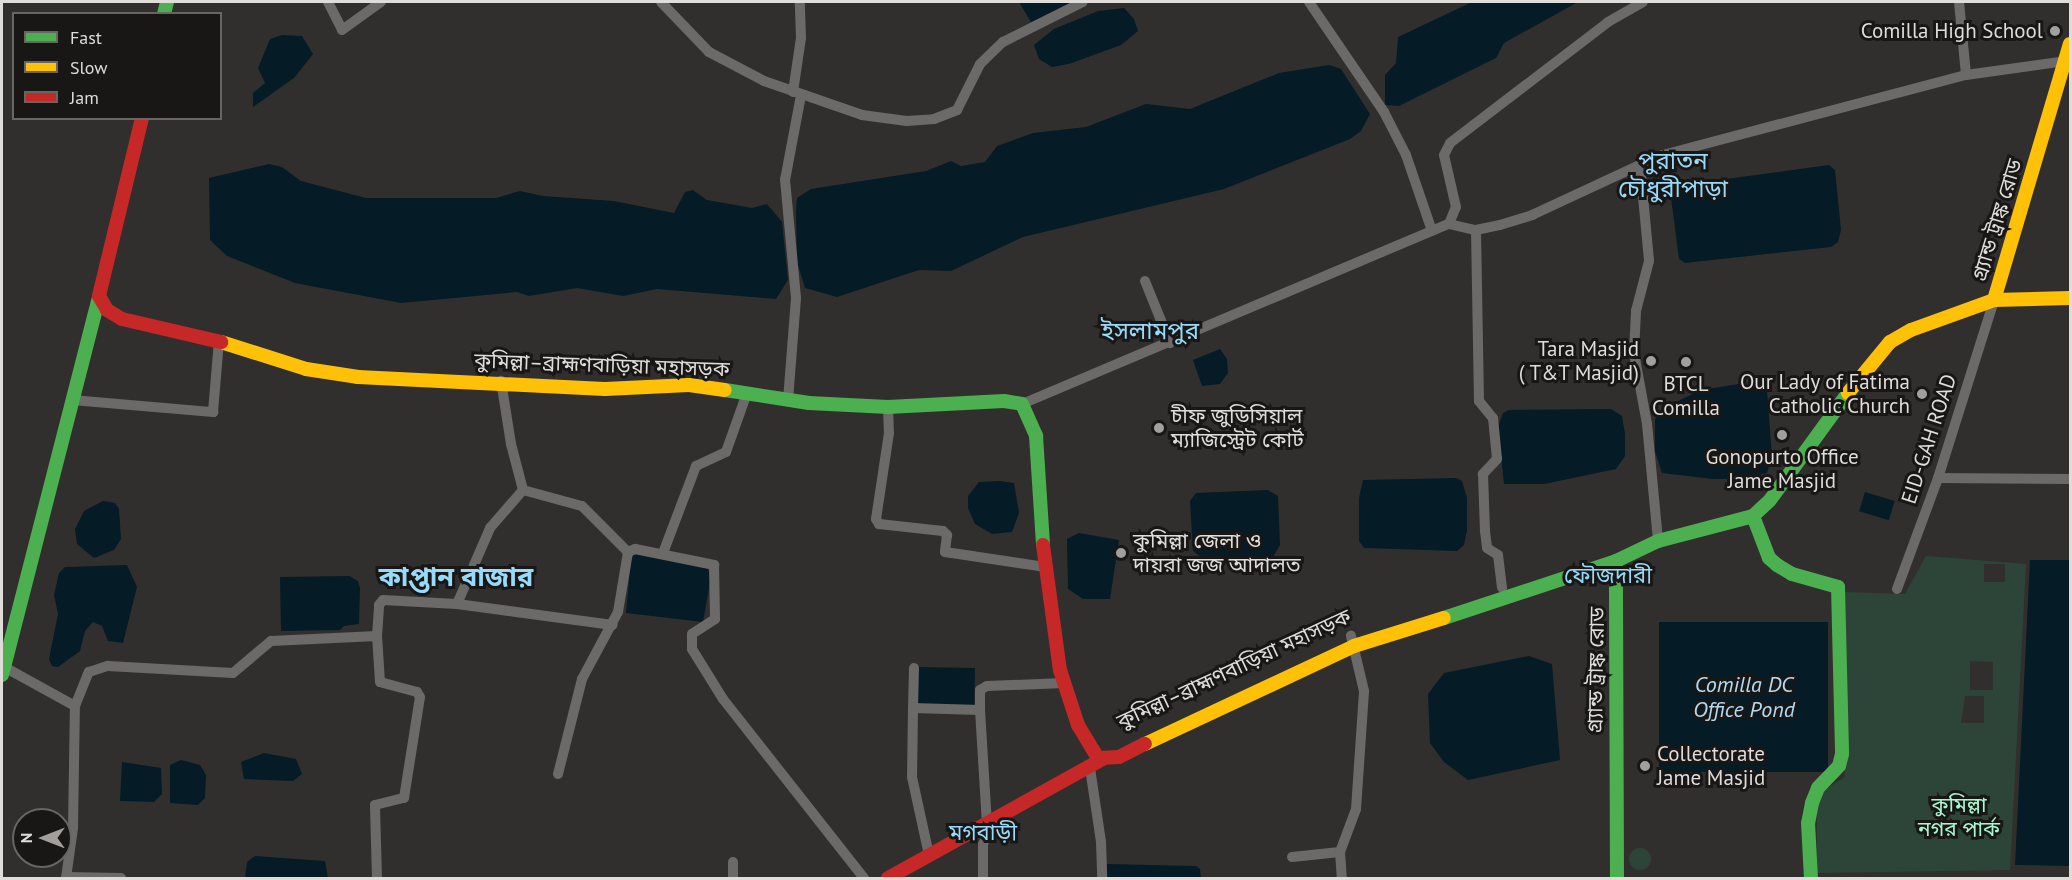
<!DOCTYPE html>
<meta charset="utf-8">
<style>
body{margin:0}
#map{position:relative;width:2072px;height:880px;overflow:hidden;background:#312f2d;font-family:"PT Sans","Noto Sans Bengali",sans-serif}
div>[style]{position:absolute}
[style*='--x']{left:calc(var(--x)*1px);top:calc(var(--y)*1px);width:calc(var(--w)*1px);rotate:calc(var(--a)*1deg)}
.green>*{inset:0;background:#2d4539}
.round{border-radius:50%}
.water>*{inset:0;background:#051b26;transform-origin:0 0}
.street>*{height:10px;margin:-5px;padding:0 5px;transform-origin:5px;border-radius:5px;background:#6b6a68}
.fast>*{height:14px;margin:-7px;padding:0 7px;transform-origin:7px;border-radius:7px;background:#4caf50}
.slow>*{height:14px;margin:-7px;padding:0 7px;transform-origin:7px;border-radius:7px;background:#ffc107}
.jam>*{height:14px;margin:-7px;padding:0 7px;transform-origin:7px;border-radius:7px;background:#c62828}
.dots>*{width:16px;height:16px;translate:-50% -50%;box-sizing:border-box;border:3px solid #191716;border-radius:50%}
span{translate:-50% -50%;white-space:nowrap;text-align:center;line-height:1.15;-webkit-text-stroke:6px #191716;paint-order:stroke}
.poi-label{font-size:21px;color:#dfdcd9}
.right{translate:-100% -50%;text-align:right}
.left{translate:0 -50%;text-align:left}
.street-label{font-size:21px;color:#dfdcd9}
.park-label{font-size:21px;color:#a7f8d1}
.neighbourhood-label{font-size:22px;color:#98dafa}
.water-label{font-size:22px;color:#b0dcf5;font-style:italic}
.quarter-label{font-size:24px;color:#98dafa}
.district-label{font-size:27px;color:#98dafa;font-weight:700}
.frame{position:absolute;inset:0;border:3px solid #dfdcd9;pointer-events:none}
.legend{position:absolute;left:12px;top:12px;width:210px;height:108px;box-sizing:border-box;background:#191716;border:2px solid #686664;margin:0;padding:8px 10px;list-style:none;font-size:18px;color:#dfdcd9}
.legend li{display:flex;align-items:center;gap:12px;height:30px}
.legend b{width:30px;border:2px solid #686664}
.north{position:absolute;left:12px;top:808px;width:60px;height:60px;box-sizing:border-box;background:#191716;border:2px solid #686664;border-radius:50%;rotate:270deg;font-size:16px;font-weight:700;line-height:24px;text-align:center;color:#dfdcd9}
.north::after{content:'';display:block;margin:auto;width:21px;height:27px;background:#a29f9d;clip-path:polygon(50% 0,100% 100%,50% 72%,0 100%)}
</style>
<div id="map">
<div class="green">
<div style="clip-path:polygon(evenodd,1926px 556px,2026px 564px,2010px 870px,1817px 873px,1817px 806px,1824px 790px,1845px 777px,1845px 592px,1905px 594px,1926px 556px,1984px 564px,2005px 564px,2005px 582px,1984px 582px,1984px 564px,1926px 556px,1970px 661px,1993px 662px,1993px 690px,1970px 690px,1970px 661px,1926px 556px,1965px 696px,1984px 696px,1984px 723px,1961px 723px,1965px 696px)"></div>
<div class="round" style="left:1629px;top:848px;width:22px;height:22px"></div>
</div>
<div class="water">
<div style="clip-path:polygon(1019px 2px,1074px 2px,1031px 22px)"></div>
<div style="clip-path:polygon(1472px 2px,1578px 2px,1504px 43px,1496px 58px,1399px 106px,1385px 105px,1385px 75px,1396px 63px,1398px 37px)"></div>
<div style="clip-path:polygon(1124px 8px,1134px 19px,1138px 31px,1121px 45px,1069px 64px,1052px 67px,1039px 59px,1034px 45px,1054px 29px,1098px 11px)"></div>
<div style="clip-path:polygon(282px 35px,302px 36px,313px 54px,294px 78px,253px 107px,253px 93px,265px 83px,258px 68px,270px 39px)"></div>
<div style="clip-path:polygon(1329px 65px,1341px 69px,1370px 114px,1361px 131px,1350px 139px,1224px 189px,1023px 237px,951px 271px,919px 270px,837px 297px,805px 288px,797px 262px,796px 210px,797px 198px,811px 189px,926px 171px,951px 161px,961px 166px,985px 162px,997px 146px,1033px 133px,1086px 127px,1146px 104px,1190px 109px,1279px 73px)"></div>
<div style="clip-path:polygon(269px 164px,282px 167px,301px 181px,366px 198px,496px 198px,520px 191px,543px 196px,614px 201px,674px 213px,685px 192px,693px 190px,707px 200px,752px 208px,767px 204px,782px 222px,788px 280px,776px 299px,657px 289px,623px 296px,577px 288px,529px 296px,517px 292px,401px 303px,295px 283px,227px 256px,210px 240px,209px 178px)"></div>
<div style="clip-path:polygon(1829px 165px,1835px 170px,1841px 230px,1838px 242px,1831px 247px,1685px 263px,1679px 259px,1670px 190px,1674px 186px)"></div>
<div style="clip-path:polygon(1220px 349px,1227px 359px,1228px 373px,1220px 384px,1202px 386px,1193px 360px)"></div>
<div style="clip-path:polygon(1739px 384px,1767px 390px,1772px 457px,1767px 473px,1742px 479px,1713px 479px,1662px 473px,1655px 451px,1655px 419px,1674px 403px,1701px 390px)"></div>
<div style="clip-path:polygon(1611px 409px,1622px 416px,1625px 434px,1625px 456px,1616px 469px,1544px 484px,1504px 484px,1498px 427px,1503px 413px,1509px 410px)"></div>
<div style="clip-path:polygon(1456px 478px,1462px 481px,1467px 498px,1467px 531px,1464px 545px,1457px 551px,1364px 548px,1359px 541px,1359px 498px,1363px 480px)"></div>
<div style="clip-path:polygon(1000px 481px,1014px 483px,1019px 513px,1012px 532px,992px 534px,975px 524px,968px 508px,968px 496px,979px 482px)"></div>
<div style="clip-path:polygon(1268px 490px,1278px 496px,1280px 545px,1273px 557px,1201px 557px,1193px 551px,1190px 501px,1196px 493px)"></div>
<div style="left:1865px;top:492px;width:31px;height:20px;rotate:17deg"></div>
<div style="clip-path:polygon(103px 501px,115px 503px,119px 509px,121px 539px,114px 550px,94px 558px,77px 544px,75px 529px,84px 511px)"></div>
<div style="clip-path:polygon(1079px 533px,1119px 540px,1110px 599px,1083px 599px,1068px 589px,1067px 539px)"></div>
<div style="clip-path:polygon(635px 553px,707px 567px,711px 577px,703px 622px,626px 613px,631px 559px)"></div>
<div style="clip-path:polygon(2030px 560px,2070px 560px,2070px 866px,2015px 865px)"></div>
<div style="clip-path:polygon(127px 565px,137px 587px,123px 643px,108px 641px,102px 626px,93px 622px,85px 631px,80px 651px,58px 667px,52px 666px,49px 659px,58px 614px,54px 595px,59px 573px,65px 567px)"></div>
<div style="clip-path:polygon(349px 576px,358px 581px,360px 588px,359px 624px,344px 626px,340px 630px,281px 631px,280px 577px)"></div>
<div style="left:1659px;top:622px;width:169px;height:150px"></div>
<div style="clip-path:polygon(1529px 656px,1552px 664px,1560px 760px,1468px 780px,1444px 762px,1430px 743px,1428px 694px,1444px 673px)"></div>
<div style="left:918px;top:667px;width:57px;height:38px;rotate:1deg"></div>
<div style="clip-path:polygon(264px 753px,296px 759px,302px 774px,293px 781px,244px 779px,241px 762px)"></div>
<div style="clip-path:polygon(181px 760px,200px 765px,206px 775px,205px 798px,198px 805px,170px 803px,170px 765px)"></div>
<div style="clip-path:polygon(122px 762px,161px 768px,162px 794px,154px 802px,120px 801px)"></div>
<div style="clip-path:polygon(255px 856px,325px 861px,328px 878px,245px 878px,247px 862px)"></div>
<div style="clip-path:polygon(1107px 864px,1196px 866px,1200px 869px,1201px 878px,1105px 878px)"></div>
</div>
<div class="street">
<div style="--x:328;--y:2;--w:31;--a:63"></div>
<div style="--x:342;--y:30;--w:48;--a:-35.7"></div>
<div style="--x:661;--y:2;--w:69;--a:46.2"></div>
<div style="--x:709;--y:52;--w:62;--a:27.8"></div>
<div style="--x:764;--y:81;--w:104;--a:19.1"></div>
<div style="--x:862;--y:115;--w:45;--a:7.6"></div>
<div style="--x:907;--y:121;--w:27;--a:-4"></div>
<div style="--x:934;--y:119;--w:25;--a:-21"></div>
<div style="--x:957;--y:110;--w:51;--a:-63.4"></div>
<div style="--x:980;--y:64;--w:32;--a:-44"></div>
<div style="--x:1003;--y:42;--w:89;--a:-26.6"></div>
<div style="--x:1309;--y:2;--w:133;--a:55.7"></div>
<div style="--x:1384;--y:112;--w:48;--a:62.9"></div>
<div style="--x:1406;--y:155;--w:80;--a:71.1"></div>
<div style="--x:1959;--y:2;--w:73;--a:84.5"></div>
<div style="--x:1966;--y:75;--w:100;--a:-8"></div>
<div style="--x:793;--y:92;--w:55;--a:-81.6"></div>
<div style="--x:801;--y:38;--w:36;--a:-92"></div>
<div style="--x:1640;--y:165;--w:96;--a:84.6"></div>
<div style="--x:1649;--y:261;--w:52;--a:104.6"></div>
<div style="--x:1636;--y:311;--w:42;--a:92.7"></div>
<div style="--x:1634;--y:353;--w:72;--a:79.6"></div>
<div style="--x:1647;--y:424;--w:118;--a:84.6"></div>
<div style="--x:1449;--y:224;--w:28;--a:13"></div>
<div style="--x:1476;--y:230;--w:25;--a:-12"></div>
<div style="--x:1500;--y:225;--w:34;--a:-17"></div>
<div style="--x:1532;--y:215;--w:140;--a:-24.9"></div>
<div style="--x:1659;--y:156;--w:318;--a:-14.8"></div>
<div style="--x:1476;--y:230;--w:171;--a:89"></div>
<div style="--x:1479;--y:401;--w:22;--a:51"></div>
<div style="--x:1493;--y:418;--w:41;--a:84.4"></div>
<div style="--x:1497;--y:459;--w:21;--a:133"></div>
<div style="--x:1483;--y:474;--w:57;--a:88"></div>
<div style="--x:1485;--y:531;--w:17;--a:83"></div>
<div style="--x:1487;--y:548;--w:13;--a:32"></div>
<div style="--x:1498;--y:555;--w:33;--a:83"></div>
<div style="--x:1145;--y:281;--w:67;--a:68"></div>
<div style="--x:72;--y:400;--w:142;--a:4.9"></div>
<div style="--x:213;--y:412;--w:71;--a:-85.2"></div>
<div style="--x:788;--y:400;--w:102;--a:-85.5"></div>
<div style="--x:796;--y:298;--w:119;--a:-95.3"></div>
<div style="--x:785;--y:180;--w:86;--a:-79.3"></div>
<div style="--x:1022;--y:404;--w:463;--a:-22.9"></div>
<div style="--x:1449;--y:224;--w:18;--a:-68"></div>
<div style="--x:1456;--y:207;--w:53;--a:-103"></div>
<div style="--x:1444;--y:155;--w:13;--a:-63"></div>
<div style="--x:1450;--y:143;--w:199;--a:-37.4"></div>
<div style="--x:1608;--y:22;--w:40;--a:-29.7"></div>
<div style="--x:888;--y:407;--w:26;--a:88"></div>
<div style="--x:889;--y:433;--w:87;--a:98.6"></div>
<div style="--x:876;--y:519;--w:6;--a:59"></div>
<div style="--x:879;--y:524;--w:64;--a:6.2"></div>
<div style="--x:943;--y:531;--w:6;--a:45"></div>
<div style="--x:947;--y:535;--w:17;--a:97"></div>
<div style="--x:945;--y:552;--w:101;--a:8.5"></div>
<div style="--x:1938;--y:478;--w:132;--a:0.4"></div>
<div style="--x:523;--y:490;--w:61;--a:15.2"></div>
<div style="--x:582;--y:506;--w:65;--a:45"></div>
<div style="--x:628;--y:552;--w:8;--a:-23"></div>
<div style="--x:635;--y:549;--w:81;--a:11.4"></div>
<div style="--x:714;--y:565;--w:54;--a:88.9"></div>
<div style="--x:715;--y:619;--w:27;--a:147"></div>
<div style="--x:692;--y:634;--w:15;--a:90"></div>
<div style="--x:692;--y:649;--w:59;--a:58.2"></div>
<div style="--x:723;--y:699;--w:228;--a:51.8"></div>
<div style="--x:663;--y:553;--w:93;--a:-69.2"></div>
<div style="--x:696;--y:466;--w:33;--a:-25"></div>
<div style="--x:726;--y:452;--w:63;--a:-70.4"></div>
<div style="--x:1897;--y:589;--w:118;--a:-69.7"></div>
<div style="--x:1938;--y:478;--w:187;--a:-72.5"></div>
<div style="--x:457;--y:604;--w:157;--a:7.7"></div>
<div style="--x:6;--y:668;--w:79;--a:28.8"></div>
<div style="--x:914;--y:668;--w:40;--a:91.4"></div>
<div style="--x:913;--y:708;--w:67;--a:1.7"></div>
<div style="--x:980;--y:710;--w:20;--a:-90"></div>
<div style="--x:980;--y:690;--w:8;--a:-30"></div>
<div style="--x:987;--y:686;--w:77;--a:-2.2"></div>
<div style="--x:913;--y:708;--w:69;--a:90.8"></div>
<div style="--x:912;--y:777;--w:80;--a:77.7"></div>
<div style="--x:980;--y:710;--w:116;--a:86.5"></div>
<div style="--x:1090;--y:768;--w:75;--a:81.5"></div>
<div style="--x:1101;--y:842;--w:36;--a:88"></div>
<div style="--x:558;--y:774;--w:98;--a:-75.8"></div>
<div style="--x:582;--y:679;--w:76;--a:-61.8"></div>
<div style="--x:618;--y:612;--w:61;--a:-80.5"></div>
<div style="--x:1340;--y:852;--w:26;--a:86"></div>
<div style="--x:1292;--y:857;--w:48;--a:-5.9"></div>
<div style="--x:1340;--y:852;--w:46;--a:-69.6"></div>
<div style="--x:1356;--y:809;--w:118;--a:-86.1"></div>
<div style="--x:1364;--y:691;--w:57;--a:-103.3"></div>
<div style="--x:66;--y:877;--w:55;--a:1"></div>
<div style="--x:66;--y:878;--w:50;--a:-82"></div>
<div style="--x:73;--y:828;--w:122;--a:-89.1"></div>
<div style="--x:75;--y:706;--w:37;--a:-68"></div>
<div style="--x:89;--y:672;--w:20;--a:-18"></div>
<div style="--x:108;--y:666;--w:125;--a:3.2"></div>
<div style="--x:233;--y:673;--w:50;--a:-40.1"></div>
<div style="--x:271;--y:641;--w:106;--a:-2.7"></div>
<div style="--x:377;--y:636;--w:31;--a:-86"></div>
<div style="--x:379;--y:605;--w:6;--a:-51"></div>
<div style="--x:383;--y:600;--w:74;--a:3.1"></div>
<div style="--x:457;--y:604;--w:83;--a:-66.5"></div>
<div style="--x:490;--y:528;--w:50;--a:-49"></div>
<div style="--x:523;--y:490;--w:48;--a:-104.6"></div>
<div style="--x:511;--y:444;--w:64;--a:-99"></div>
<div style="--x:377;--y:878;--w:73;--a:-91.6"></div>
<div style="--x:375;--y:805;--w:30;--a:-14"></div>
<div style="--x:404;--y:798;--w:102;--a:-81"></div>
<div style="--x:420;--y:697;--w:6;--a:-121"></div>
<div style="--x:417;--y:692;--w:38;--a:-165"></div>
<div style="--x:380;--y:682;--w:46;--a:-93.7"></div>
<div style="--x:733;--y:878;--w:16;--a:-90"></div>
<div style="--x:983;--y:878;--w:34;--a:-90"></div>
<div style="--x:983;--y:844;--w:22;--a:-66"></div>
</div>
<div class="fast">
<div style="--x:164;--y:14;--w:12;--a:-76"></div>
<div style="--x:725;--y:390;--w:85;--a:8.8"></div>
<div style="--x:809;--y:403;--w:79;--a:2.9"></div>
<div style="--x:888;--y:407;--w:116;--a:-3"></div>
<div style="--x:1004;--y:401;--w:18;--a:9"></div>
<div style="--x:1022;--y:404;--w:35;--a:66"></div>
<div style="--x:1036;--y:436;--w:109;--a:86.3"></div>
<div style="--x:1753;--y:516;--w:45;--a:69.1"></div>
<div style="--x:1769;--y:558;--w:11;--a:41"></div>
<div style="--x:1777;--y:565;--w:17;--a:31"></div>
<div style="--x:1792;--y:574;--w:48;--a:15.8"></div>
<div style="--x:1838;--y:587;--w:167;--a:88.6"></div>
<div style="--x:1842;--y:754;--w:12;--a:104"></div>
<div style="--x:1839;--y:766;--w:30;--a:134"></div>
<div style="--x:1818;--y:788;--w:16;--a:112"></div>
<div style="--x:1812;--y:803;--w:20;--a:101"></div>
<div style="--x:1808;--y:823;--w:55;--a:86.9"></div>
<div style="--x:1444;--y:618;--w:181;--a:-18.3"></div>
<div style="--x:2;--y:675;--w:391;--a:-75.6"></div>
<div style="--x:1617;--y:878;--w:317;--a:-90.2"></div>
<div style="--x:1616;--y:561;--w:47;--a:-25.5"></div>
<div style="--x:1658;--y:541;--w:98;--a:-14.7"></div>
<div style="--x:1753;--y:516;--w:23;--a:-43"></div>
<div style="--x:1770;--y:500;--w:132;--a:-53.9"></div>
</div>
<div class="slow">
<div style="--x:1994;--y:300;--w:76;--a:-1.5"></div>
<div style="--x:221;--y:342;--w:89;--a:17.6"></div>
<div style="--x:306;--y:369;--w:53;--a:8.7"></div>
<div style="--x:358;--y:377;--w:247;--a:2.8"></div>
<div style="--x:605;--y:389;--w:84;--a:-2.7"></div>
<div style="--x:689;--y:385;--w:36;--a:8"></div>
<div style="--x:1848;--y:393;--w:66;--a:-50.5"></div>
<div style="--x:1890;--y:342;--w:24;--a:-30"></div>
<div style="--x:1911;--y:330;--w:88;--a:-19.9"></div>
<div style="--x:1994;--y:300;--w:267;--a:-73.5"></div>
<div style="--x:1145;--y:744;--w:231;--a:-25.1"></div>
<div style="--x:1354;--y:646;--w:94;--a:-17.3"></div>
</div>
<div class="jam">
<div style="--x:142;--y:118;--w:183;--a:103.6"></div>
<div style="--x:99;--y:296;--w:16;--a:60"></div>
<div style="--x:107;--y:310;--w:17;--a:31"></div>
<div style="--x:122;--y:319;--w:102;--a:13.1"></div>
<div style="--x:1043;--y:545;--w:126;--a:82.3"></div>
<div style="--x:1060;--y:670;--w:58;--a:71.9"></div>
<div style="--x:1078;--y:725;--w:39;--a:59"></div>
<div style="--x:1098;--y:758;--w:21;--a:-3"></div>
<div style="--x:1119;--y:757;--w:29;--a:-27"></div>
<div style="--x:888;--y:878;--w:246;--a:-29"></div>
</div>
<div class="dots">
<div style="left:2055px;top:31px;background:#a29f9d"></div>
<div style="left:1651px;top:361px;background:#a29f9d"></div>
<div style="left:1686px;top:362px;background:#a29f9d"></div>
<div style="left:1922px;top:394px;background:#a29f9d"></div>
<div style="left:1159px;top:428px;background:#a29f9d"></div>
<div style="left:1782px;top:435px;background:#a29f9d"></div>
<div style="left:1121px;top:553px;background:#a29f9d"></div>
<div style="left:1645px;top:766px;background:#a29f9d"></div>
</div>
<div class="poi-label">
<span class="right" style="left:2043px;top:31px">Comilla High School</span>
<span class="right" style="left:1639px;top:361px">Tara Masjid<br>( T&amp;T Masjid)</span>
<span class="right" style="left:1910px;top:394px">Our Lady of Fatima<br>Catholic Church</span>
<span style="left:1686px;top:396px">BTCL<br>Comilla</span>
<span class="left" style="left:1171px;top:428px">চীফ জুডিসিয়াল<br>ম্যাজিস্ট্রেট কোর্ট</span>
<span style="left:1782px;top:469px">Gonopurto Office<br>Jame Masjid</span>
<span class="left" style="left:1133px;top:553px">কুমিল্লা জেলা ও<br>দায়রা জজ আদালত</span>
<span class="left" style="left:1657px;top:766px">Collectorate<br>Jame Masjid</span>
</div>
<div class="street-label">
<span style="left:1997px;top:220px;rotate:-73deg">গ্র্যান্ড ট্রাঙ্ক রোড</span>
<span style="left:602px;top:365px;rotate:2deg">কুমিল্লা–ব্রাহ্মণবাড়িয়া মহাসড়ক</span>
<span style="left:1929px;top:439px;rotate:-72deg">EID-GAH ROAD</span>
<span style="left:1234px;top:669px;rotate:-25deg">কুমিল্লা–ব্রাহ্মণবাড়িয়া মহাসড়ক</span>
<span style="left:1596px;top:670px;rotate:-89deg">গ্র্যান্ড ট্রাঙ্ক রোড</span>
</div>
<div class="park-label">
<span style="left:1959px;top:817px">কুমিল্লা<br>নগর পার্ক</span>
</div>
<div class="neighbourhood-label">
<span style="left:1608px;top:576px">ফৌজদারী</span>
<span style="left:983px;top:833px">মগবাড়ী</span>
</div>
<div class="water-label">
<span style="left:1744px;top:697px">Comilla DC<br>Office Pond</span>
</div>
<div class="quarter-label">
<span style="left:1673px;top:175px">পুরাতন<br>চৌধুরীপাড়া</span>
<span style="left:1150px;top:331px">ইসলামপুর</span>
</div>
<div class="district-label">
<span style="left:456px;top:577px">কাপ্তান বাজার</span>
</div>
<div class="frame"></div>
<ul class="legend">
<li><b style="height:8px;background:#4caf50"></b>Fast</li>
<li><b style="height:8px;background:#ffc107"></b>Slow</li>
<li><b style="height:8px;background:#c62828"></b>Jam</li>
</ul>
<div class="north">N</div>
</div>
